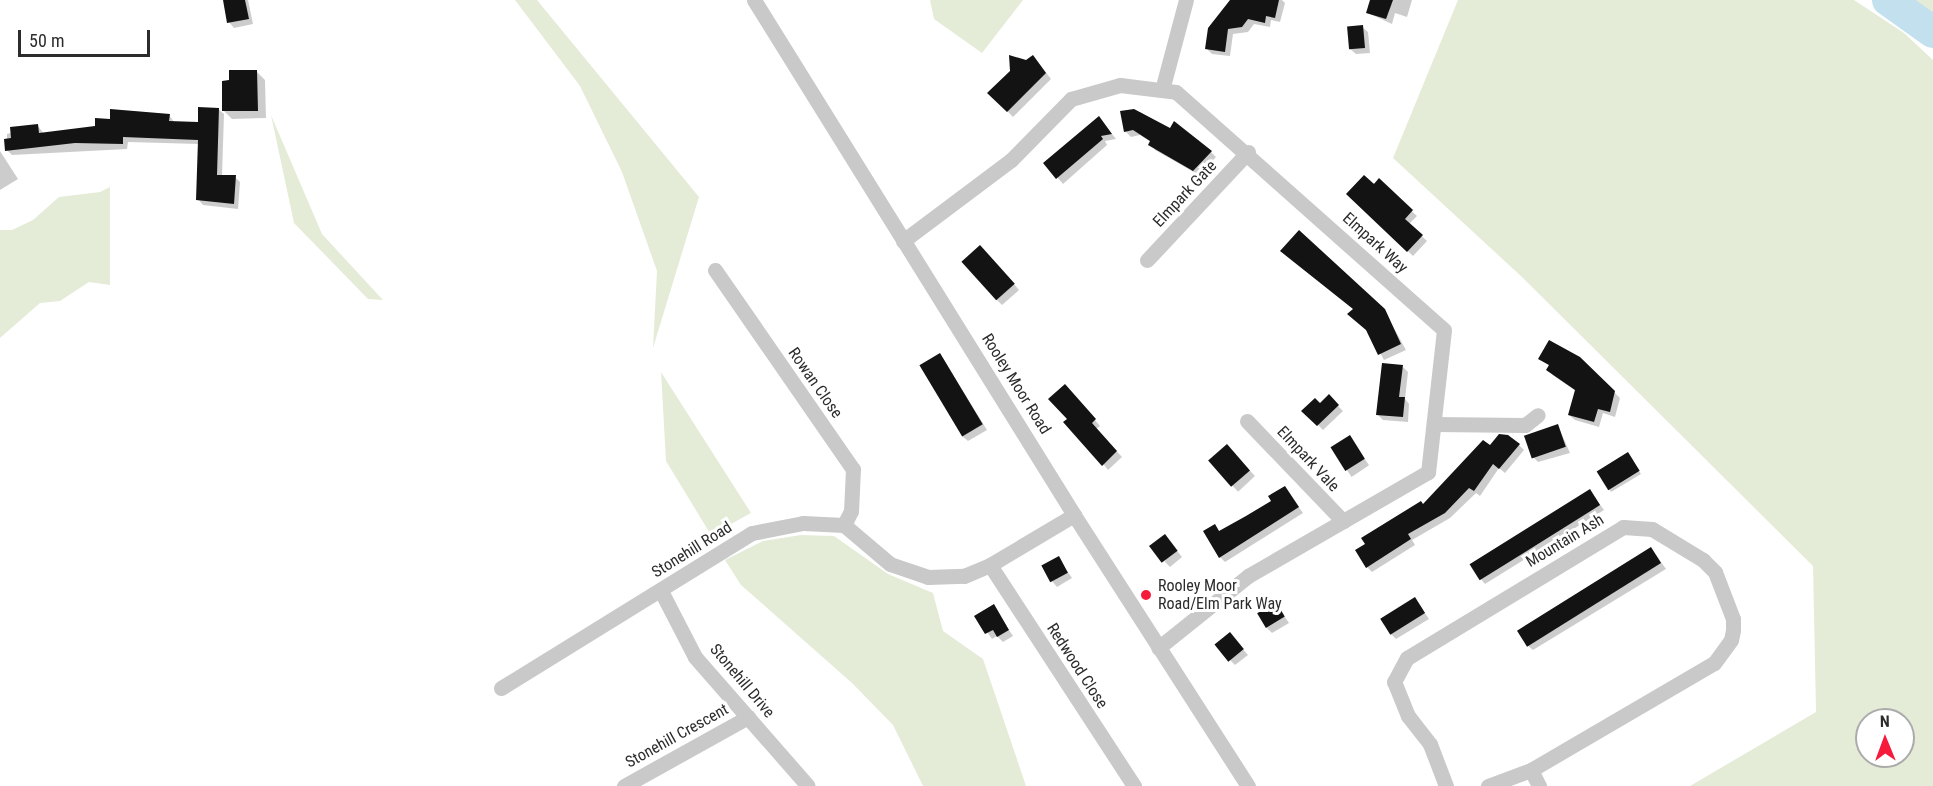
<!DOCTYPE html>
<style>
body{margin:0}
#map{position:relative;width:1933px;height:786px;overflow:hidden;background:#fff;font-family:"Roboto Condensed",sans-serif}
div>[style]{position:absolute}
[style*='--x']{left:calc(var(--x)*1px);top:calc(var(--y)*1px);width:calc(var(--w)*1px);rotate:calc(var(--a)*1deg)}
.green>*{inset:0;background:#e4ecd8}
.shadow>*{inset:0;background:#0003;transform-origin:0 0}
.river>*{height:32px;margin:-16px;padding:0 16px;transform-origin:16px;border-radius:16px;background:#c2e0ee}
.building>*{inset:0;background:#131313;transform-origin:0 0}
.minor>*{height:15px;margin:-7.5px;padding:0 7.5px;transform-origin:7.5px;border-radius:7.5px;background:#c9c9c9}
.dots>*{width:16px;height:16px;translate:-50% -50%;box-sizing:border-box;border:3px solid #fff;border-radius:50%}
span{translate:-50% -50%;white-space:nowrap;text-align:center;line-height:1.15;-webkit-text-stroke:6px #fff;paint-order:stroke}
.street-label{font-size:16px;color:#2c2c2c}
.poi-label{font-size:16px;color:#2c2c2c}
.left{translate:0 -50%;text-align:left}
.north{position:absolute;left:1855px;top:708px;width:60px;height:60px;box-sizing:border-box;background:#fff;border:2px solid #ababab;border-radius:50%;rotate:359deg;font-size:16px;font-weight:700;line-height:24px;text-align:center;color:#2c2c2c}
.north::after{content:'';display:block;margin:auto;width:21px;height:27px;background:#f61b3b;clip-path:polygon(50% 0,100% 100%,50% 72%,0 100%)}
.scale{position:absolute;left:18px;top:30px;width:132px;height:27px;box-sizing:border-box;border:3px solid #2c2c2c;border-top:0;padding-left:8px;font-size:18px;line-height:21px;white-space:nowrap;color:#2c2c2c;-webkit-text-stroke:4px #fff;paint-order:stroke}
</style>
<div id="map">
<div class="green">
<div style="clip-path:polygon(515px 0,537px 0,699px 197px,653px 348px,657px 271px,622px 172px,580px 86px)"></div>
<div style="clip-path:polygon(930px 0,1023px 0,982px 53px,934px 19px)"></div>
<div style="clip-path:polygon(evenodd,1458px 0,1854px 0,1904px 33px,1933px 60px,1933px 786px,1690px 786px,1816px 712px,1813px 566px,1522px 277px,1393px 158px,1458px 0,1867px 720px,1903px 720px,1903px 756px,1867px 756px,1867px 720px)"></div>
<div style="clip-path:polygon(1901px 0,1933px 0,1933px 19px,1928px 15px)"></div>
<div style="clip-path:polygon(271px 115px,322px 234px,383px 300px,368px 299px,294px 223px)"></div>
<div style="clip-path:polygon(110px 187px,110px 285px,89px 282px,60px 301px,40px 303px,0 338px,0 230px,12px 230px,33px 220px,59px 197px,100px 192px)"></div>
<div style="clip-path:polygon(661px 372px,751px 513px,711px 535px,666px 461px)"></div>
<div style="clip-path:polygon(801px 535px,834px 536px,888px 574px,933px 593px,943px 631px,983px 659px,1026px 786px,923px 786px,893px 725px,852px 683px,741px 585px,725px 560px,763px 541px)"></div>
</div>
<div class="shadow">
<div style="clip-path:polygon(224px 0,248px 0,253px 24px,234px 28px,229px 22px)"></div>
<div style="clip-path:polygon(1232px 0,1282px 0,1285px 3px,1280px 22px,1271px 20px,1270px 27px,1254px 24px,1248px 32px,1233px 34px,1230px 56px,1212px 54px,1207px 49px)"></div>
<div style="clip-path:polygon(1372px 0,1412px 0,1407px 17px,1395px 13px,1392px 24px,1368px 13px)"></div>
<div style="clip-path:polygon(1362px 27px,1368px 32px,1370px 53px,1356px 54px,1350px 49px)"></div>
<div style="clip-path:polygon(1026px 62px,1038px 62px,1051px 79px,1013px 117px,990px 93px)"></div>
<div style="clip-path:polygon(257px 72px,265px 80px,266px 118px,232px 119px,224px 111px,224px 114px,223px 82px)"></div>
<div style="clip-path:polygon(218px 109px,224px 114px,222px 176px,235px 177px,240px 182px,238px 209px,203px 205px,198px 199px,199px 144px,128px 142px,127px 149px,12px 155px,7px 150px,7px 134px,38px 126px,44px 134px,97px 127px,111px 120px,169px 115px,174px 122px,199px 123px)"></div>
<div style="clip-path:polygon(1140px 112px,1211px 152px,1216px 157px,1199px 175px,1155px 150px,1151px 142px,1140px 135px,1131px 137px,1125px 131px,1122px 113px)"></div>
<div style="clip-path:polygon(1104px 124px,1116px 139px,1105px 141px,1107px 145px,1063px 184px,1045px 163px)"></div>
<div style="clip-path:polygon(0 151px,18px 179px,0 190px)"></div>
<div style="clip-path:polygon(1379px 181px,1417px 216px,1409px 224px,1427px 241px,1413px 256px,1348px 194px)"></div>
<div style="clip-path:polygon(986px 252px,1019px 290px,1002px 305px,997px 300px)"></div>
<div style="clip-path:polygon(1384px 310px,1406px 350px,1384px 360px,1368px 331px)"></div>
<div style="clip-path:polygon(940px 354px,987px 430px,968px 441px,962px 436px)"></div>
<div style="clip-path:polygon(1579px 358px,1620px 398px,1615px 417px,1603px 413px,1599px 427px,1575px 420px,1569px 415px,1576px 391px,1554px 376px,1548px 370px,1550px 366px,1540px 359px)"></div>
<div style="clip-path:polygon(1403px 367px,1408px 372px,1405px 399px,1409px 404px,1408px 422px,1383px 420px,1377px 414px)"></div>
<div style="clip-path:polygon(1070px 391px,1100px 426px,1096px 429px,1122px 457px,1108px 470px,1069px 419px)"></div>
<div style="clip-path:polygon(1329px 397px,1343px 411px,1323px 430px,1304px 411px,1320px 405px)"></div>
<div style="clip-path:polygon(1558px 426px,1570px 453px,1538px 462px,1533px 457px)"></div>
<div style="left:1350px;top:437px;width:34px;height:21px;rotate:56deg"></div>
<div style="clip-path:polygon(1519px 445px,1524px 450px,1505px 473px,1499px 468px,1480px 496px,1476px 493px,1450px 518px,1412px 540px,1415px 545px,1372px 572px,1367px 567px,1424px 505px,1490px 448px)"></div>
<div style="left:1227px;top:446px;width:41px;height:23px;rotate:47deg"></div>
<div style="clip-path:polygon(1630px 456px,1641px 474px,1611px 492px,1598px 471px)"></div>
<div style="clip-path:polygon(1285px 488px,1303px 513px,1225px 562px,1220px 557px,1215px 526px,1220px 532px,1273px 501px)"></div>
<div style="clip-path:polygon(1590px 491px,1604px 510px,1485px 584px,1480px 578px)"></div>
<div style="clip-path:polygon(1170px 542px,1182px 557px,1170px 567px,1165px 562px)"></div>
<div style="clip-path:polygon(1651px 548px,1666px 569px,1533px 650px,1527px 645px)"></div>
<div style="clip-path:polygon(1058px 558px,1072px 578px,1057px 587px,1052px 581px)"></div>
<div style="clip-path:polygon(1415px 599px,1429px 619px,1396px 639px,1391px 634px)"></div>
<div style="clip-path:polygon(1276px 604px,1289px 623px,1272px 633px,1267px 628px)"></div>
<div style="clip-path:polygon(993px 606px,1013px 636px,1003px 642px,997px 636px,992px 639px,976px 616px)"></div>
<div style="clip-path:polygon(1235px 640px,1248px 655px,1235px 665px,1230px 660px)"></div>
</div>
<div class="river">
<div style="--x:1888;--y:0;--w:55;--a:35.4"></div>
</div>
<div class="building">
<div style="clip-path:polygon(223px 0,245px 0,249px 19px,227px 23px)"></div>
<div style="clip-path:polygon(1230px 0,1279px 0,1275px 18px,1266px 16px,1265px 23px,1248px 19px,1242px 27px,1228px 29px,1225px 52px,1205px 49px,1208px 28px)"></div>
<div style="clip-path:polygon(1370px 0,1393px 0,1386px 19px,1366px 13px)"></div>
<div style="left:1363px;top:25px;width:23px;height:16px;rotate:85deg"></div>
<div style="clip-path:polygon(1009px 55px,1026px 60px,1033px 55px,1046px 73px,1007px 112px,987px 93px,1010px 71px)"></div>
<div style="clip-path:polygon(229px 70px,257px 70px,258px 111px,222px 111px,222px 81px,229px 80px)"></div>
<div style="clip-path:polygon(198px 107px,219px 108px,217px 175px,236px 175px,234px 204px,196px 200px,198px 140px,123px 137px,123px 144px,75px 143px,5px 151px,4px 139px,11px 138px,10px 127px,38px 124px,39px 133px,95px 126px,95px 118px,110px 119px,110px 109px,170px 114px,169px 121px,198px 122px)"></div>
<div style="clip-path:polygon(1134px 109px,1170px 128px,1174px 121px,1212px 151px,1193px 171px,1148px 145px,1150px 141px,1133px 130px,1124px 132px,1120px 111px)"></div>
<div style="clip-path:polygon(1099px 116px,1112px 134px,1101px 136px,1103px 139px,1056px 179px,1043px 163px)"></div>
<div style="clip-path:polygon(1364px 175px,1374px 184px,1379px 178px,1413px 210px,1405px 219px,1423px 235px,1407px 252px,1346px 194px)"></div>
<div style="clip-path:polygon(1299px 230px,1385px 309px,1401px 344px,1378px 355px,1366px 330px,1347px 314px,1353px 309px,1280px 251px)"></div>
<div style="left:980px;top:245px;width:52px;height:25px;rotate:48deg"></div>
<div style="clip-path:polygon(1549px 340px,1580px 357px,1615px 391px,1610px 412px,1598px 409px,1594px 422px,1568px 415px,1575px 390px,1546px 370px,1549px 365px,1538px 359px)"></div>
<div style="left:940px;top:353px;width:83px;height:24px;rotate:59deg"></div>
<div style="clip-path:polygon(1382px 363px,1403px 365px,1399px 397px,1405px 397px,1403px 417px,1376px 415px)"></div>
<div style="clip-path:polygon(1065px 384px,1096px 419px,1092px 423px,1117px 451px,1102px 466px,1063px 422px,1067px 419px,1048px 399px)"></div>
<div style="clip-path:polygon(1329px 394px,1339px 405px,1317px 426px,1301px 411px,1315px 398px,1320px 403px)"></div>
<div style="left:1558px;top:424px;width:24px;height:36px;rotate:71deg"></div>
<div style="clip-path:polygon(1499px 434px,1508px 435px,1520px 444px,1499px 469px,1493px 464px,1474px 491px,1469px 488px,1445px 513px,1408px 534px,1411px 539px,1366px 568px,1355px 550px,1365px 544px,1361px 538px,1421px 501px,1423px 504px,1483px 440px,1490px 445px)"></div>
<div style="left:1350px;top:435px;width:28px;height:23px;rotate:58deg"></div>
<div style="left:1227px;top:444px;width:35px;height:25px;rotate:49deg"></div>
<div style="left:1628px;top:452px;width:22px;height:37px;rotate:58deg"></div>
<div style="clip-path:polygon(1285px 486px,1299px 507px,1219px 558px,1203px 531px,1215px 524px,1219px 531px,1246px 516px,1271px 501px,1268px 496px)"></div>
<div style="left:1590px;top:489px;width:19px;height:142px;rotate:58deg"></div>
<div style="left:1165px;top:534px;width:21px;height:20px;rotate:53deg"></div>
<div style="left:1651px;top:547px;width:19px;height:158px;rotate:58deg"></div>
<div style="left:1059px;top:556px;width:19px;height:20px;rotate:62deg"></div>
<div style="left:1415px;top:597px;width:19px;height:41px;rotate:58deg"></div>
<div style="left:1276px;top:602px;width:17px;height:22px;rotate:59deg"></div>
<div style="clip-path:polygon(994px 604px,1009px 630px,997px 637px,993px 630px,985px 634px,974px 616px)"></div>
<div style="left:1230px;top:632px;width:22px;height:20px;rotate:51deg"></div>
</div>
<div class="minor">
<div style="--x:754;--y:0;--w:606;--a:58.14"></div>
<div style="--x:1074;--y:515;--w:322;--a:57.3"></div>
<div style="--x:1162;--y:90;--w:93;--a:-75.1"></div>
<div style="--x:903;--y:241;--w:135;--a:-36.9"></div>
<div style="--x:1011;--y:160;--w:86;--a:-45.5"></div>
<div style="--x:1071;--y:99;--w:51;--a:-15.9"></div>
<div style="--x:1120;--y:85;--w:56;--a:7.1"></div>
<div style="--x:1176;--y:92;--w:358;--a:41.6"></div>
<div style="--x:1444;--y:330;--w:143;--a:96.4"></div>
<div style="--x:1428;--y:472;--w:208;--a:150"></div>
<div style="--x:1248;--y:576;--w:115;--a:141.3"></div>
<div style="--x:1147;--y:260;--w:148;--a:-46.9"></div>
<div style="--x:715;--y:270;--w:242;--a:55.3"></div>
<div style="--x:853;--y:469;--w:42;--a:92.7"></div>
<div style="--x:851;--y:511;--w:16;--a:117"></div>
<div style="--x:1247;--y:421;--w:139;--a:46.2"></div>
<div style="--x:1434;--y:424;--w:91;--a:0.6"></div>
<div style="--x:1525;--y:425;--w:16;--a:-38"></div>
<div style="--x:990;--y:565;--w:264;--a:56.9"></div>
<div style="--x:661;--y:591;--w:74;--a:62.7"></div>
<div style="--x:695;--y:657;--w:171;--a:48.8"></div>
<div style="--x:501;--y:688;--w:295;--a:-31.7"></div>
<div style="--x:752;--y:533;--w:52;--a:-11.1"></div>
<div style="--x:803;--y:523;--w:41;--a:2.8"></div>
<div style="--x:844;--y:525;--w:60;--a:40.3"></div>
<div style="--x:890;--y:564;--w:40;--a:18.9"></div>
<div style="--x:928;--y:577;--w:36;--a:-2"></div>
<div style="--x:964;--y:576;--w:28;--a:-23"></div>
<div style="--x:990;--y:565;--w:98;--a:-30.8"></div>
<div style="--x:1531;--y:770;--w:18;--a:63"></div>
<div style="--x:624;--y:786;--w:142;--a:-29.1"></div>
<div style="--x:1446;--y:786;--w:45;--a:-110.9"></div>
<div style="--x:1430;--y:744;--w:36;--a:-128"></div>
<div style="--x:1408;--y:716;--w:37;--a:-112"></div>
<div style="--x:1394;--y:682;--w:27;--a:-62"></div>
<div style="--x:1407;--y:658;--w:253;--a:-31.2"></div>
<div style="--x:1623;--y:527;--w:29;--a:4"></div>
<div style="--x:1652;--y:529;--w:60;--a:31.3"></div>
<div style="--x:1703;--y:560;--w:17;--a:45"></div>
<div style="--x:1715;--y:572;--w:50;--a:69"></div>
<div style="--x:1733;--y:619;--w:11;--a:90"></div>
<div style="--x:1733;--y:630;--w:10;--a:101"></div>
<div style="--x:1731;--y:640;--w:29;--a:126"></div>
<div style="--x:1714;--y:663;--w:212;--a:149.7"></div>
<div style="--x:1531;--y:770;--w:46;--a:159.6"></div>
</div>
<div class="dots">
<div style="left:1146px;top:595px;background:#f61b3b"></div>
</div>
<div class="street-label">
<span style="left:1185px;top:194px;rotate:-47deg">Elmpark Gate</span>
<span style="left:1375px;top:243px;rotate:42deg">Elmpark Way</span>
<span style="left:815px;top:383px;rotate:55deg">Rowan Close</span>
<span style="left:1016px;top:384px;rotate:58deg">Rooley Moor Road</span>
<span style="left:1308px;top:459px;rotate:47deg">Elmpark Vale</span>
<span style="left:1565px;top:541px;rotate:-31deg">Mountain Ash</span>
<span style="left:692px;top:550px;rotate:-32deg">Stonehill Road</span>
<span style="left:1077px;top:666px;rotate:57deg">Redwood Close</span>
<span style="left:742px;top:681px;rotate:50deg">Stonehill Drive</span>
<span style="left:677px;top:736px;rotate:-29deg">Stonehill Crescent</span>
</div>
<div class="poi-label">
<span class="left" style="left:1158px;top:595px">Rooley Moor<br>Road/Elm Park Way</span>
</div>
<div class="north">N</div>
<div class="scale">50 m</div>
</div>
